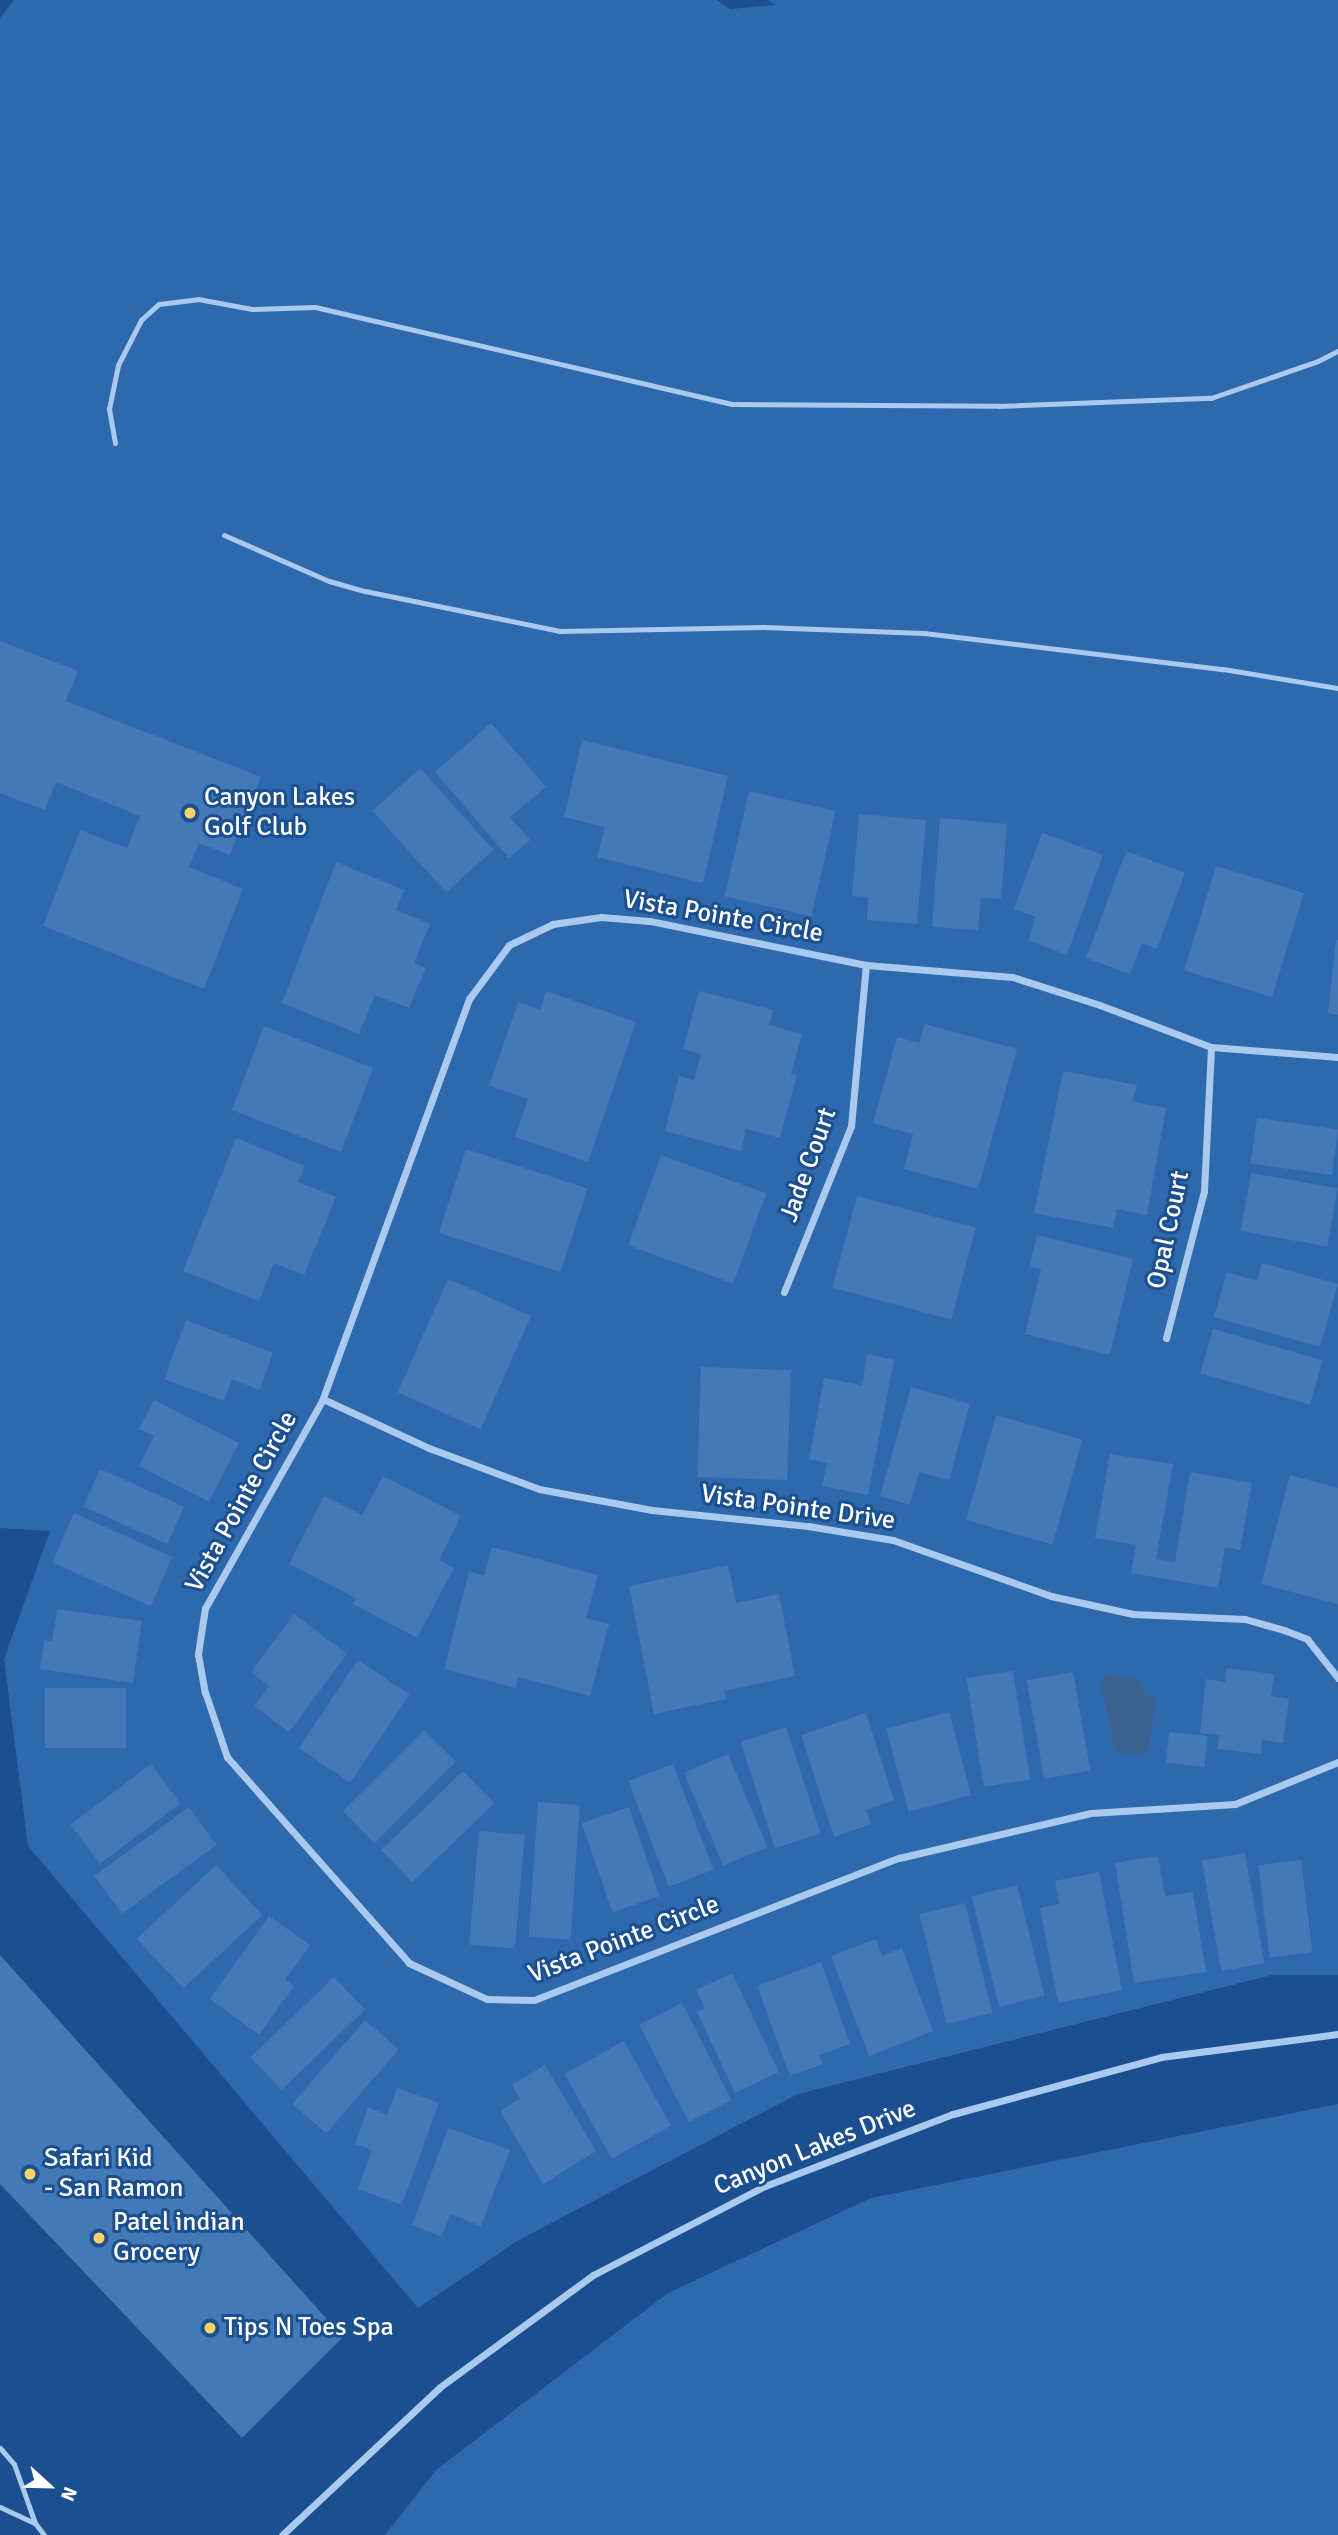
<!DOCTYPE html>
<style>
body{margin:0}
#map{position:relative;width:1338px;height:2535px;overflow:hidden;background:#1b4f8f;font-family:Signika,sans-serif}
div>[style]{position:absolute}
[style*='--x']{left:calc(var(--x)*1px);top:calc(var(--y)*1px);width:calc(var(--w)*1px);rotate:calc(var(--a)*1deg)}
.green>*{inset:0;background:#2e69ad}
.water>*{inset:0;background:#3c6290}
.building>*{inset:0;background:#4478b7;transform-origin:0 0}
.lane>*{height:5px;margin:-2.5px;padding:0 2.5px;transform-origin:2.5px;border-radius:2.5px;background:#a9c9ee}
.street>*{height:7px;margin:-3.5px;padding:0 3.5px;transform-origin:3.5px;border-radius:3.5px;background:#a9c9ee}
.dots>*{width:19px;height:19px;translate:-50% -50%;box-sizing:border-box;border:4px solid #1b4f8f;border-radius:50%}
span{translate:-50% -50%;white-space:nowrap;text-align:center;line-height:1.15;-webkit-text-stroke:6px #1b4f8f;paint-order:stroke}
.poi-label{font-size:26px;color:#fff}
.left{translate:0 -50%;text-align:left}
.street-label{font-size:26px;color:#fff}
.north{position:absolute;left:14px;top:2451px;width:70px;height:70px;-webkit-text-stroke:5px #1b4f8f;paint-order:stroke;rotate:112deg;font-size:19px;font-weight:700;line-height:28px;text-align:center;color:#fff}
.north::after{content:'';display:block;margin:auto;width:24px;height:32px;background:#fff;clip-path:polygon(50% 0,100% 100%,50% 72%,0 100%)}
</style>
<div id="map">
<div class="green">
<div style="clip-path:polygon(14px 0,717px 0,730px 9px,776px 5px,767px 0,1338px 0,1338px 1975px,1272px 1975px,798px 2094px,517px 2241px,418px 2308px,28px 1846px,4px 1659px,50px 1531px,0 1528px,0 18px)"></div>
<div style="clip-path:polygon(1338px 2104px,1338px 2535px,385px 2535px,436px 2470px,668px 2293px,871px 2198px)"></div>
</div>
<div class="water">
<div style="clip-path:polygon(1108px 1675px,1140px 1679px,1142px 1691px,1156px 1701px,1148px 1752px,1131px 1755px,1116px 1752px,1101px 1683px,1102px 1677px)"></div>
</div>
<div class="building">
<div style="clip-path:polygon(0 641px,78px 671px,66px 701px,261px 777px,230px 855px,199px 843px,189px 867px,243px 889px,204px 989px,43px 926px,80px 830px,127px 848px,140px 816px,56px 782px,45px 810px,0 793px)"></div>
<div style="clip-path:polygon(491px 723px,546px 787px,510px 817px,530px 840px,509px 858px,435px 772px)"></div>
<div style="clip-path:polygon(582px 740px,728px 776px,703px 883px,597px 857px,605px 827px,564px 817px)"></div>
<div style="left:420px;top:768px;width:110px;height:64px;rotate:48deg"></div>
<div style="left:749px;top:791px;width:89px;height:108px;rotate:13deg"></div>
<div style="clip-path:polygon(859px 814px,926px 820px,917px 924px,867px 920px,868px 897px,852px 896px)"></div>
<div style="clip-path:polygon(940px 818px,1007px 824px,1001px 899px,981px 898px,978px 930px,932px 927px)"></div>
<div style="clip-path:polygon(1042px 833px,1103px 855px,1067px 955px,1028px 940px,1036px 917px,1014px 909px)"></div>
<div style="clip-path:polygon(1126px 851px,1185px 873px,1157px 949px,1142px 943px,1130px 974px,1086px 958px)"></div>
<div style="clip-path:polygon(336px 862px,404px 890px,396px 910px,430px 924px,414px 963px,426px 968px,409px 1008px,375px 995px,359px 1034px,282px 1003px)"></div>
<div style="left:1216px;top:866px;width:92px;height:109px;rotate:17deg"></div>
<div style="clip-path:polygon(1336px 940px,1338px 940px,1338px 1015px,1328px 1013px)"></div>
<div style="clip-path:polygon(546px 991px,636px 1022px,588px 1162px,515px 1137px,528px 1099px,489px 1086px,518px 1002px,540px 1010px)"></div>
<div style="clip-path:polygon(699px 991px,773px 1010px,769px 1025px,802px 1034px,791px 1074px,797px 1075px,780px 1138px,746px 1129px,741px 1151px,665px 1131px,679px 1076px,694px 1080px,701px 1054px,683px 1049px)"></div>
<div style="clip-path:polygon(925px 1024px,1017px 1049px,978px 1189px,904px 1169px,913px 1134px,873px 1123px,897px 1037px,919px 1043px)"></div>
<div style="left:264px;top:1026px;width:117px;height:90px;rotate:21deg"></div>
<div style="clip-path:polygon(1063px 1071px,1137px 1085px,1133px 1102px,1166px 1108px,1147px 1215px,1117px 1209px,1113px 1228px,1034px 1213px)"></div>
<div style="left:1257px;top:1118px;width:82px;height:46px;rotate:8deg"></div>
<div style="clip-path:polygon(236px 1138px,305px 1166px,298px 1182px,336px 1197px,304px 1275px,274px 1263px,259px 1301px,183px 1271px)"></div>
<div style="left:466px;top:1149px;width:128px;height:88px;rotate:18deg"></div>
<div style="left:661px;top:1155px;width:112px;height:96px;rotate:20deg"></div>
<div style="left:1251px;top:1173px;width:88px;height:59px;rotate:10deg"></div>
<div style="left:857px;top:1196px;width:123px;height:95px;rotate:15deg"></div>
<div style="clip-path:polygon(1037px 1235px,1133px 1259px,1110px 1355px,1025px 1334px,1041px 1269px,1029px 1267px)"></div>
<div style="clip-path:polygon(1262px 1263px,1338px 1284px,1320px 1347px,1214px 1317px,1227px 1272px,1257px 1281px)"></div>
<div style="left:448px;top:1279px;width:91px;height:124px;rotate:24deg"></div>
<div style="clip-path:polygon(186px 1320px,273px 1353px,260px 1390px,232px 1379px,224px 1401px,164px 1379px)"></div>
<div style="left:1213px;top:1329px;width:114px;height:46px;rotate:16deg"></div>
<div style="clip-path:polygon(867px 1354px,894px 1360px,868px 1495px,822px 1486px,827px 1463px,809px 1459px,824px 1378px,862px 1385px)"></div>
<div style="left:701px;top:1367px;width:90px;height:110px;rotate:2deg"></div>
<div style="clip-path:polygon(911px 1387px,970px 1404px,949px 1480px,919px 1472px,910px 1505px,880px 1496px)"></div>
<div style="clip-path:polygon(154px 1400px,239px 1443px,209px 1502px,139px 1466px,154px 1436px,139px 1429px)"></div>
<div style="left:996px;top:1415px;width:90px;height:109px;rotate:16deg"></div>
<div style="clip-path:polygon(1110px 1454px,1173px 1464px,1156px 1559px,1175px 1562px,1190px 1472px,1252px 1483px,1240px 1550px,1225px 1547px,1218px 1588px,1131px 1573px,1136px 1545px,1095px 1538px)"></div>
<div style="left:100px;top:1469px;width:92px;height:41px;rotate:24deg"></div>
<div style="clip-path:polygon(1290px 1475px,1338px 1488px,1338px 1604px,1261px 1584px)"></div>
<div style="clip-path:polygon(383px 1476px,461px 1516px,439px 1560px,454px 1568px,417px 1638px,353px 1604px,356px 1598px,289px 1564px,324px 1496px,362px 1515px)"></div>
<div style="left:74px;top:1513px;width:108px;height:54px;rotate:24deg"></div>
<div style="clip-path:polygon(492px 1547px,598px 1575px,586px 1618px,609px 1624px,590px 1696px,518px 1677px,516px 1688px,444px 1669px,469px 1571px,484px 1576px)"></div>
<div style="clip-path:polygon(728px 1565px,736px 1603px,779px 1594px,795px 1676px,724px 1691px,726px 1699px,654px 1714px,629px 1586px)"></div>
<div style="clip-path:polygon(57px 1609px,142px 1621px,133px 1683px,40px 1669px,44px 1640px,52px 1642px)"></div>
<div style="clip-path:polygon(294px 1614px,347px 1654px,289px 1732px,254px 1706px,269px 1686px,251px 1672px)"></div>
<div style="left:358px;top:1660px;width:62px;height:106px;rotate:34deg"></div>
<div style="clip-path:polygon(1226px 1668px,1274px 1674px,1271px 1696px,1289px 1699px,1283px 1743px,1262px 1740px,1261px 1754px,1217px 1749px,1219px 1735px,1200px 1733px,1206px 1679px,1225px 1682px)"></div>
<div style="left:1013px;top:1671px;width:110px;height:47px;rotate:81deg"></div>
<div style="left:1073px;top:1672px;width:100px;height:47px;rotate:80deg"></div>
<div style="left:45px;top:1688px;width:81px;height:60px"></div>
<div style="left:949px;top:1712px;width:86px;height:65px;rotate:75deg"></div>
<div style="clip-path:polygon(866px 1713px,894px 1800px,866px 1810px,871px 1824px,834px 1837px,801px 1735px)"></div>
<div style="left:786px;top:1727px;width:112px;height:48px;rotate:72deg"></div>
<div style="left:424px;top:1730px;width:45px;height:115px;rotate:45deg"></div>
<div style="left:1169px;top:1732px;width:39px;height:31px;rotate:6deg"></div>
<div style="left:728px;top:1754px;width:101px;height:48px;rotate:67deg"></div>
<div style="left:151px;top:1764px;width:49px;height:101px;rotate:53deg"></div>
<div style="left:673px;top:1764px;width:113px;height:48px;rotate:69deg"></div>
<div style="left:463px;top:1771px;width:45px;height:114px;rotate:46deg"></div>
<div style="left:538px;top:1802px;width:42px;height:135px;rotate:4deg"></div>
<div style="left:189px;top:1807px;width:47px;height:117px;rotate:54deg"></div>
<div style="left:629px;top:1807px;width:94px;height:50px;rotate:71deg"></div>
<div style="left:479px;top:1831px;width:46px;height:114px;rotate:5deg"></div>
<div style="left:1245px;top:1853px;width:112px;height:44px;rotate:80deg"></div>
<div style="clip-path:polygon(1158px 1856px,1165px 1896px,1193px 1892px,1206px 1972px,1134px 1983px,1115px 1863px)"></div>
<div style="left:1301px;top:1860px;width:93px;height:43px;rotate:83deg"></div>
<div style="left:216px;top:1865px;width:68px;height:108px;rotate:47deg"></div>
<div style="clip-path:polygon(1099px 1872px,1122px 1990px,1058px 2003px,1040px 1908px,1059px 1904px,1055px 1881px)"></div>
<div style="left:1017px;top:1885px;width:114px;height:47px;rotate:76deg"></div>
<div style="left:965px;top:1903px;width:113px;height:47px;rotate:76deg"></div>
<div style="clip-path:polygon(269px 1916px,310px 1945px,285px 1980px,294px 1986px,259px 2035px,210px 1999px)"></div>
<div style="clip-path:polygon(876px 1939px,882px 1956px,902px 1948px,933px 2031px,869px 2056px,831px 1956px)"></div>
<div style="clip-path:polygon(0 1955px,343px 2337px,242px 2438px,0 2184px)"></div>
<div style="clip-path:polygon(821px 1962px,850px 2044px,819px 2055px,823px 2064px,790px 2076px,757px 1986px)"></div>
<div style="clip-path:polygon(732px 1973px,779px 2072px,735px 2093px,697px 2012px,705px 2008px,696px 1990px)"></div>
<div style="left:334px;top:1977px;width:45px;height:116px;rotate:46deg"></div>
<div style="left:682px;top:2003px;width:109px;height:48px;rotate:63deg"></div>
<div style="left:365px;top:2020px;width:45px;height:111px;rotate:41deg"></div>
<div style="left:624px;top:2041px;width:97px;height:68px;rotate:61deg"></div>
<div style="clip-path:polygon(545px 2065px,596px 2151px,543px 2184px,500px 2111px,520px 2098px,512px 2085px)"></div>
<div style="clip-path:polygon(397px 2088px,439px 2103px,402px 2205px,358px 2189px,372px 2150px,355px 2144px,368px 2107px,387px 2115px)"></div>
<div style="clip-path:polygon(448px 2128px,510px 2150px,481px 2226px,450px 2214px,442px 2237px,412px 2225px)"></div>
</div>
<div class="lane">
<div style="--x:115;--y:443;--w:35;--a:-100"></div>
<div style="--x:109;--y:409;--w:45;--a:-78.4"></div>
<div style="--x:118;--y:365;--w:51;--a:-62.9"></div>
<div style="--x:141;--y:320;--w:24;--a:-42"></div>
<div style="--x:159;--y:304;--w:39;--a:-7"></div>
<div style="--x:198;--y:299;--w:55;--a:10.5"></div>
<div style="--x:252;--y:309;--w:63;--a:-1.8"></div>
<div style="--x:315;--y:307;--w:429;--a:13.1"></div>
<div style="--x:733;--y:404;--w:266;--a:0.4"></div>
<div style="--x:999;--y:406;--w:212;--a:-2.2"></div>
<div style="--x:1211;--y:398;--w:113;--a:-19.1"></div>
<div style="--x:1318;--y:361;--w:22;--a:-27"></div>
<div style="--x:224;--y:535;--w:115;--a:23.7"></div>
<div style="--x:329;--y:581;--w:37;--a:16"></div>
<div style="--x:365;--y:591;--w:199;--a:11.6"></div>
<div style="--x:560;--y:631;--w:203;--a:-1.1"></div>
<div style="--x:763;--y:627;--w:161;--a:2.1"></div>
<div style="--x:924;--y:633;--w:301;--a:6.9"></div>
<div style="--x:1223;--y:669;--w:117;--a:9.4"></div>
<div style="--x:0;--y:2448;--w:21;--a:49"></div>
<div style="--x:14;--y:2464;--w:63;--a:70.4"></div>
<div style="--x:35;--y:2523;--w:15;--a:53"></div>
<div style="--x:0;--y:2507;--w:38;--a:25"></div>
</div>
<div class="street">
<div style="--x:1338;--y:1057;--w:127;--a:-175.5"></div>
<div style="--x:1211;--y:1047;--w:119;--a:-159.3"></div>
<div style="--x:1100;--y:1005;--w:92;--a:-162.3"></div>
<div style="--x:1012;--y:977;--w:146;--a:-175.3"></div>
<div style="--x:866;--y:965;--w:221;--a:-168.5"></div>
<div style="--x:649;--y:921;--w:48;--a:-175.2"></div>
<div style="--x:601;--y:917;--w:49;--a:171.7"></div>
<div style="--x:553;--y:924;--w:49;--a:154.5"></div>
<div style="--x:509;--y:945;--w:67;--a:126.5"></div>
<div style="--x:469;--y:999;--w:426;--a:110.1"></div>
<div style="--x:323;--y:1399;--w:240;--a:119.4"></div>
<div style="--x:205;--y:1608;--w:47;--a:98.7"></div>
<div style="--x:198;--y:1654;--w:39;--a:80"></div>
<div style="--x:205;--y:1692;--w:69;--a:71.3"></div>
<div style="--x:227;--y:1757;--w:275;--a:48.5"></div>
<div style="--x:409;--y:1963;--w:86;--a:24.8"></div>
<div style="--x:487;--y:1999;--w:47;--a:1.2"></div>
<div style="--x:534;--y:2000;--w:392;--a:-21.3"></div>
<div style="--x:899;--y:1858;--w:197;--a:-13.2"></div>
<div style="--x:1091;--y:1813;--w:144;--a:-3.6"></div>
<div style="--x:1235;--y:1804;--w:111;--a:-22.2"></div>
<div style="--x:784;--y:1292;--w:179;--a:-68"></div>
<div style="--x:851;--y:1126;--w:162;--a:-84.7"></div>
<div style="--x:1166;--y:1338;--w:152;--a:-75.5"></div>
<div style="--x:1204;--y:1191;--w:144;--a:-87.2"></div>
<div style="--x:323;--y:1399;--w:117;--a:24.8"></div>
<div style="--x:429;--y:1448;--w:117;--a:20.4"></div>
<div style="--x:539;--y:1489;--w:115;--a:10.5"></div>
<div style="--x:652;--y:1510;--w:157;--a:5.9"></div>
<div style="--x:808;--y:1526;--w:86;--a:9.4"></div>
<div style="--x:893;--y:1540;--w:168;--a:19.5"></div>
<div style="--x:1051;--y:1596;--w:84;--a:12.4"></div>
<div style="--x:1133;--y:1614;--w:112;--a:2.6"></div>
<div style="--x:1245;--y:1619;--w:41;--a:15.8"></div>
<div style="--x:1284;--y:1630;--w:25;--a:21"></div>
<div style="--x:1307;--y:1639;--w:50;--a:51.5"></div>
<div style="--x:282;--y:2535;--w:216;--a:-43.1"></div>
<div style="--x:440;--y:2387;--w:190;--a:-36.2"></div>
<div style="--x:593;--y:2275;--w:194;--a:-27.4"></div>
<div style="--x:765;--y:2186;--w:201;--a:-21"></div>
<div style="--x:953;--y:2114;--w:216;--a:-15.3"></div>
<div style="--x:1161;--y:2057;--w:178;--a:-7.4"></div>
</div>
<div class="dots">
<div style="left:190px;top:813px;background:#ffd166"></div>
<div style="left:30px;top:2174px;background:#ffd166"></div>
<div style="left:99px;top:2238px;background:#ffd166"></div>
<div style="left:210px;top:2328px;background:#ffd166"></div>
</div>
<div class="poi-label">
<span class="left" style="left:204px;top:813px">Canyon Lakes<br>Golf Club</span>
<span class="left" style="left:44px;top:2174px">Safari Kid<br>- San Ramon</span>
<span class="left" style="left:113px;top:2238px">Patel indian<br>Grocery</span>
<span class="left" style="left:224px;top:2328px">Tips N Toes Spa</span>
</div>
<div class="street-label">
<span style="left:723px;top:917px;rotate:10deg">Vista Pointe Circle</span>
<span style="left:809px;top:1165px;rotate:-70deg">Jade Court</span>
<span style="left:1169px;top:1230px;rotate:-78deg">Opal Court</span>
<span style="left:242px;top:1502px;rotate:-61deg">Vista Pointe Circle</span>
<span style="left:798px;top:1508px;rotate:8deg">Vista Pointe Drive</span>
<span style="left:624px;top:1940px;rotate:-21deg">Vista Pointe Circle</span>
<span style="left:815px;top:2148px;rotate:-22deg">Canyon Lakes Drive</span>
</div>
<div class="north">N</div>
</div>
